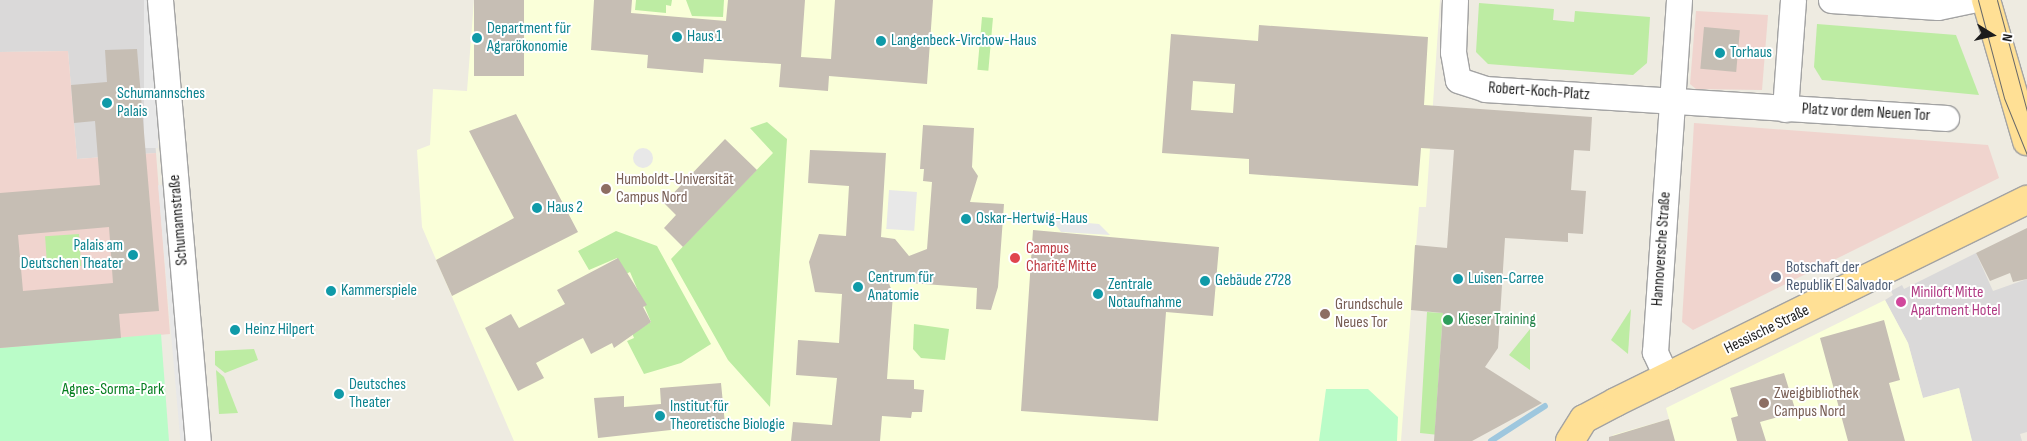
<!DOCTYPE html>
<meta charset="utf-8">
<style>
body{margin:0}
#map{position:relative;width:2027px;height:441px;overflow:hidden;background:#eeebe1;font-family:"Sofia Sans Condensed",sans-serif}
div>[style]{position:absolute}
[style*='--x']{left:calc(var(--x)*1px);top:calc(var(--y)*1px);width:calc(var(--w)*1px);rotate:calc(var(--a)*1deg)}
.residential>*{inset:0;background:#dad9d9}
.commercial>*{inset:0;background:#f0d4ce}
.education>*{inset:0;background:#faffd9}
.grass>*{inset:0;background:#bdeca3;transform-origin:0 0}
.park>*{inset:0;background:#bafcc8}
.parking>*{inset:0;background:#e8e8e8;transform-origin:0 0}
.round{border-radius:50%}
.stream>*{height:5.5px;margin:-2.75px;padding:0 2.75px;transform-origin:2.75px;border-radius:2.75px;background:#9ec7de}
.building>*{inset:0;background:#c6beb4;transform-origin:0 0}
.roads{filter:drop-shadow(1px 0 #a3a3a3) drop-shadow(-1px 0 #a3a3a3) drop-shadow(0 1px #a3a3a3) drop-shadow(0 -1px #a3a3a3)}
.minor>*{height:25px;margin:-12.5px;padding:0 12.5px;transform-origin:12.5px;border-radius:12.5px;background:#fff}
.major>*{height:28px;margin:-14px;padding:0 14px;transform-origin:14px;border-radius:14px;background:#ffe095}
.tram>*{height:1px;margin:-0.5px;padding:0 0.5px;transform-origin:0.5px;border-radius:0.5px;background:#6a6a6a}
.dots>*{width:14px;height:14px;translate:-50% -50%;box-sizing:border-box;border:2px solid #fff;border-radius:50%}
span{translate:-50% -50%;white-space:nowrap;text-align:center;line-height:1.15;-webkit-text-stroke:4px #fff;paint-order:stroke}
.culture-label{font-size:16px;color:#0d838f}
.left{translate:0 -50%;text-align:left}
.right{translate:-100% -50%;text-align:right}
.street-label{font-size:16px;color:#1c1c1c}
.education-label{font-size:16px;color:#785e54}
.health-label{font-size:16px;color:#be3a42}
.service-label{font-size:16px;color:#4e5e75}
.hotel-label{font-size:16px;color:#b23c85}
.leisure-label{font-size:16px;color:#27864d}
.park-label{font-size:16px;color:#067e20}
.north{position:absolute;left:1967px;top:10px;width:50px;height:50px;-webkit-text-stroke:4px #fff;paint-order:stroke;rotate:100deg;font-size:14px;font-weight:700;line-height:20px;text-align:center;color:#1c1c1c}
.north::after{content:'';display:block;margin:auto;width:18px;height:22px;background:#1c1c1c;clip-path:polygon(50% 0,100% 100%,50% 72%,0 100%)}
</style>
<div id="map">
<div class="residential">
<div style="clip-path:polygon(0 0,144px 0,156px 153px,77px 159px,68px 51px,0 52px)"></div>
<div style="clip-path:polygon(1976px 253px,1993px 291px,2027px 279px,2027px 432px,2020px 434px,2022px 441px,1972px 441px,1959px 388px,1923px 398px,1908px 343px,1885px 300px,1893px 295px,1891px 291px,1902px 285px,1904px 289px)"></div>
</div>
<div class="commercial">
<div style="clip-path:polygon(1696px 11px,1768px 15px,1762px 90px,1696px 89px,1690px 84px)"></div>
<div style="clip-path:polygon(68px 51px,77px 159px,156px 153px,170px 334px,0 349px,0 52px)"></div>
<div style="clip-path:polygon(1694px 123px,1988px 145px,1999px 178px,1693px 330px,1682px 322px)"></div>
</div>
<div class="education">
<div style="clip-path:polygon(474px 0,1440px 0,1426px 207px,1419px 207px,1401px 441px,514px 441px,422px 227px,417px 150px,430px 145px,433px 89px,467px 91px)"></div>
<div style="clip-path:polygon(1885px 300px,1908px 343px,1923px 398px,1959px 388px,1972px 441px,1610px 441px,1613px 435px,1669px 419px,1666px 408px)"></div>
</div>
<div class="grass">
<div style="clip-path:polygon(636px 0,672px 0,671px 6px,666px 5px,666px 13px,635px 10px)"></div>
<div style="clip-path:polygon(686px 0,724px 0,723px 17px,692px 16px)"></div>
<div style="clip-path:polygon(1479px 3px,1554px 9px,1553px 20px,1574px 22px,1575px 11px,1650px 17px,1647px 63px,1633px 75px,1488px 64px,1476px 52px)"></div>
<div style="left:982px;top:17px;width:11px;height:53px;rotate:5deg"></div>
<div style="clip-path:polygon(1817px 24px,1956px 35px,1979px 95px,1822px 80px,1814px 67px)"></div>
<div style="clip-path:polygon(767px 122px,787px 139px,770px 407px,728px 360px,671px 259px,773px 153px,750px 128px)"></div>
<div style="clip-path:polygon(616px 231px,657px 246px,711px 344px,681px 363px,644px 374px,627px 341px,634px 338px,632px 333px,651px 322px,630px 272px,626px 274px,617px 258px,589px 270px,578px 251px)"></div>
<div style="left:79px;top:234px;width:32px;height:34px;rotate:86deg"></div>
<div style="clip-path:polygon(1631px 309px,1628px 354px,1611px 340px)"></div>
<div style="clip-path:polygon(1427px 312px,1443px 313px,1435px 430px,1439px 435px,1420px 433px)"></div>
<div style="clip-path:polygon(914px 324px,949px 329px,945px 360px,921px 358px,913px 349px)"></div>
<div style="clip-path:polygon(1530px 329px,1530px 370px,1509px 355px)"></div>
<div style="clip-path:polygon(254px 349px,258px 360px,225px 373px,215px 365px,215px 351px)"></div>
<div style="clip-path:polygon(216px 370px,224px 377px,238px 413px,219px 414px)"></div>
</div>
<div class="park">
<div style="clip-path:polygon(161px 334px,169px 441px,0 441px,0 348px)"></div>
<div style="clip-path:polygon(1326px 389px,1368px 389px,1398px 417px,1397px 441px,1319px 441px)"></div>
</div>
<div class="parking">
<div style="left:144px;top:0;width:14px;height:148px"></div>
<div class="round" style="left:633px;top:148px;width:20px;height:20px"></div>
<div style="left:171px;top:184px;width:258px;height:13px;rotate:85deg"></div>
<div style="left:889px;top:190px;width:28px;height:39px;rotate:4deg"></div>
<div style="clip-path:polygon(1052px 220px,1099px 224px,1110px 235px,1061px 232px)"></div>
</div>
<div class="stream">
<div style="--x:1491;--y:441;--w:64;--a:-32.9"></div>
</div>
<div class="building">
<div style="left:474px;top:0;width:50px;height:76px"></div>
<div style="clip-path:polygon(594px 0,632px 0,631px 13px,726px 21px,728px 0,805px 0,801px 57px,831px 59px,835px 0,933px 0,927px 84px,829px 76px,828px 91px,779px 87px,781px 64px,704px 59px,703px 73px,647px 68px,648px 55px,591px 50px)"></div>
<div style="clip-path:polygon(evenodd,1259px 25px,1428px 37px,1424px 105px,1592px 117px,1590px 151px,1574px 150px,1571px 190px,1586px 191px,1583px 234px,1568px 233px,1568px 242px,1505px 238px,1498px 348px,1485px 367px,1542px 403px,1472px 441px,1434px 441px,1443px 313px,1411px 310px,1415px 245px,1447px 248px,1454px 150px,1421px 148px,1418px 186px,1249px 174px,1249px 159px,1162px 153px,1171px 34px,1258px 41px,1259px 25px,1193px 81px,1235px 84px,1233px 113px,1191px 110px,1193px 81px)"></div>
<div style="left:1704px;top:27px;width:36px;height:42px;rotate:5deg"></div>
<div style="clip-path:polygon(evenodd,137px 49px,159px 311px,119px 314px,121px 338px,0 348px,0 193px,100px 185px,95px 121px,74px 123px,71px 85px,107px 82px,105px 50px,137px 49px,109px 227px,113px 283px,23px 291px,18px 235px,109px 227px)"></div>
<div style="clip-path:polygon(516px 114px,578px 232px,452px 296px,436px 260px,514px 218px,469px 131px)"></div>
<div style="clip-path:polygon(923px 125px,974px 128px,972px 167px,978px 176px,970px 202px,1004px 204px,998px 287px,991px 310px,976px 309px,977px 288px,911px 283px,885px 273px,893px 294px,887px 379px,914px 380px,914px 389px,924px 390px,922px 412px,912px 412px,911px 418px,882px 416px,880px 441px,791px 441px,793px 422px,832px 425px,837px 378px,796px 375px,798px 340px,839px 343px,842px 294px,815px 292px,809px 262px,819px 234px,846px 236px,849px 186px,808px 183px,810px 150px,886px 153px,881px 237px,895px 239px,909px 256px,927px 249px,932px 182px,923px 181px,924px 169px,920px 169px)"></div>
<div style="clip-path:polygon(725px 139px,757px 170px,683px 247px,664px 228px,676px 215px,664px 203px)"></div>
<div style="clip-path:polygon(2027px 228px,2027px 279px,2013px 282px,2010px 273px,1990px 281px,1976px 253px)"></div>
<div style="clip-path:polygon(1033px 230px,1219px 247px,1213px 316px,1166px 312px,1158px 421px,1021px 411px)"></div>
<div style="clip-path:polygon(618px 258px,647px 305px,643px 307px,651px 322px,614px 348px,612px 343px,591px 354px,583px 338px,577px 341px,536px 363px,544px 378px,518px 391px,485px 328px,511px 314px,519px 328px,565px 304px,557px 290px)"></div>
<div style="clip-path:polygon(1884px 320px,1900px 380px,1889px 383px,1905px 441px,1848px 441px,1820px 338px)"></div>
<div style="clip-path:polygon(1784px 373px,1796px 412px,1760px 422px,1766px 441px,1737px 441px,1731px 418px,1738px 416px,1730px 388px)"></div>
<div style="clip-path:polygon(721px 383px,725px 424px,598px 438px,594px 398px,624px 396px,624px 407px,661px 404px,660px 388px)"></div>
<div style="clip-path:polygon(1669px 419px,1675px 441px,1609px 441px,1609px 437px)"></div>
</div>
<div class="roads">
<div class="minor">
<div style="--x:160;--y:0;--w:443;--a:85.1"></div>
<div style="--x:1455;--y:0;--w:52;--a:92.2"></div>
<div style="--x:1453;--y:52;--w:28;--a:80"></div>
<div style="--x:1458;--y:80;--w:28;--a:18"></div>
<div style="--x:1485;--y:89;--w:462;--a:3.6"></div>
<div style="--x:1831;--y:0;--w:107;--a:3.7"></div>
<div style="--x:1938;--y:7;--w:34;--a:-12"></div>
<div style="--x:1785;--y:109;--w:109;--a:-85.8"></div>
<div style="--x:1667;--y:378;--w:29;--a:-115"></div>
<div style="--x:1655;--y:352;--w:353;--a:-86.1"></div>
</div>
<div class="major">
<div style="--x:1986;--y:0;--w:147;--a:73.8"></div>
<div style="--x:1570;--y:441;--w:26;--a:-58"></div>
<div style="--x:1584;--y:419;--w:36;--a:-28"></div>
<div style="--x:1616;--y:402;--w:458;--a:-26.2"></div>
</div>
</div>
<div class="tram">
<div style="--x:1978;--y:0;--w:101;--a:75.1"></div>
<div style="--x:2004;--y:98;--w:61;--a:68"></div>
<div style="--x:1997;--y:0;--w:115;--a:74.9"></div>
</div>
<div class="dots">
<div style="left:677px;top:37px;background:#0f9aa8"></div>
<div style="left:477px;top:38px;background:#0f9aa8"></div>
<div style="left:881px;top:41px;background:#0f9aa8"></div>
<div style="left:1720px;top:53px;background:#0f9aa8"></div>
<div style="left:107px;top:103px;background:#0f9aa8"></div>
<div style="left:606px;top:189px;background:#8d6e63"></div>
<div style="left:537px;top:208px;background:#0f9aa8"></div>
<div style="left:966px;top:219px;background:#0f9aa8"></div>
<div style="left:133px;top:255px;background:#0f9aa8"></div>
<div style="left:1015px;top:258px;background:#e0444e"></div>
<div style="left:1776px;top:277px;background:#5c6f8a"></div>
<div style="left:1458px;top:279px;background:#0f9aa8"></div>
<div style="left:1205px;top:281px;background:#0f9aa8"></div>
<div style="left:858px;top:287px;background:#0f9aa8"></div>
<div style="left:331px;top:291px;background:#0f9aa8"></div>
<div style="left:1098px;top:294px;background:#0f9aa8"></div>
<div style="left:1901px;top:302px;background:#d1479c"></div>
<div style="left:1325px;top:314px;background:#8d6e63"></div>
<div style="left:1448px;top:320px;background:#2e9e5b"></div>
<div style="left:235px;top:330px;background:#0f9aa8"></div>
<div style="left:339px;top:394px;background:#0f9aa8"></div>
<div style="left:1764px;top:403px;background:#8d6e63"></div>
<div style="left:660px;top:416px;background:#0f9aa8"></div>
</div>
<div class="culture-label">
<span class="left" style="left:487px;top:38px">Department für<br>Agrarökonomie</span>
<span class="left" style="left:687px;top:37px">Haus 1</span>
<span class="left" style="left:891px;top:41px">Langenbeck-Virchow-Haus</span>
<span class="left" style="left:1730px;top:53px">Torhaus</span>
<span class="left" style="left:117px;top:103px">Schumannsches<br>Palais</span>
<span class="left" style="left:547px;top:208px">Haus 2</span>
<span class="left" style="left:976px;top:219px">Oskar-Hertwig-Haus</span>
<span class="right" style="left:123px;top:255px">Palais am<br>Deutschen Theater</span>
<span class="left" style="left:868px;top:287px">Centrum für<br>Anatomie</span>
<span class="left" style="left:1468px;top:279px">Luisen-Carree</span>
<span class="left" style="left:1215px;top:281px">Gebäude 2728</span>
<span class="left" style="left:1108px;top:294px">Zentrale<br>Notaufnahme</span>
<span class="left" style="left:341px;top:291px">Kammerspiele</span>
<span class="left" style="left:245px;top:330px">Heinz Hilpert</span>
<span class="left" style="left:349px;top:394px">Deutsches<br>Theater</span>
<span class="left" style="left:670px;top:416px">Institut für<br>Theoretische Biologie</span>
</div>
<div class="street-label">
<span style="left:1539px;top:92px;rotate:4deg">Robert-Koch-Platz</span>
<span style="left:1866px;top:113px;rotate:3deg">Platz vor dem Neuen Tor</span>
<span style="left:179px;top:220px;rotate:-95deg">Schumannstraße</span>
<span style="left:1662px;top:249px;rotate:-86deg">Hannoversche Straße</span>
<span style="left:1767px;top:330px;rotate:-26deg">Hessische Straße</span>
</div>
<div class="education-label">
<span class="left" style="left:616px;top:189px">Humboldt-Universität<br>Campus Nord</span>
<span class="left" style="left:1335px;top:314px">Grundschule<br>Neues Tor</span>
<span class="left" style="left:1774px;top:403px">Zweigbibliothek<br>Campus Nord</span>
</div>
<div class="health-label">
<span class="left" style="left:1026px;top:258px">Campus<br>Charité Mitte</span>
</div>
<div class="service-label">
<span class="left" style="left:1786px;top:277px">Botschaft der<br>Republik El Salvador</span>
</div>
<div class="hotel-label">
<span class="left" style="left:1911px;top:302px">Miniloft Mitte<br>Apartment Hotel</span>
</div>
<div class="leisure-label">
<span class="left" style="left:1458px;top:320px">Kieser Training</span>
</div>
<div class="park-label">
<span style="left:113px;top:390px">Agnes-Sorma-Park</span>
</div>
<div class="north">N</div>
</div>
